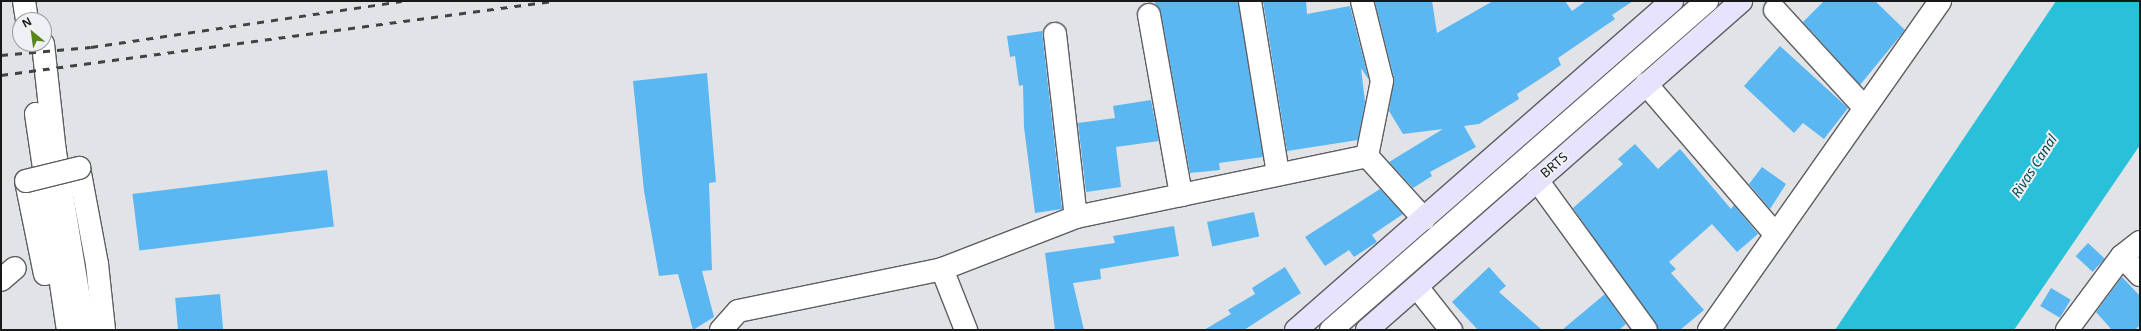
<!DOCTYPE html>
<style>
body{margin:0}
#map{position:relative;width:2141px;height:331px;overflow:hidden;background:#e1e3e7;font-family:"Noto Sans",sans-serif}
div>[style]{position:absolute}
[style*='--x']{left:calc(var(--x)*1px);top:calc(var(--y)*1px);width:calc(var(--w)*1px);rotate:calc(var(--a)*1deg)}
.water>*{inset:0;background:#29c0d9}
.building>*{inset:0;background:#5ab7f2;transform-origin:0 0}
.roads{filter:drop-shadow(1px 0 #5c5e61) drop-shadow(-1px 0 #5c5e61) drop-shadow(0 1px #5c5e61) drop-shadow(0 -1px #5c5e61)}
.minor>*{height:22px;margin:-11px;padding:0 11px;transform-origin:11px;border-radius:11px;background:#fff}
.major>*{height:22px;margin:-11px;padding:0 11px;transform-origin:11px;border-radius:11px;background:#e8e3fd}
.rail>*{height:3px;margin-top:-1.5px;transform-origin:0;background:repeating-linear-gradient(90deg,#414243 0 7px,transparent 0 14px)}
.bridges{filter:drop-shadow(1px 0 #5c5e61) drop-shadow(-1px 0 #5c5e61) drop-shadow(0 1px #5c5e61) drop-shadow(0 -1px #5c5e61)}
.minor-bridge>*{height:22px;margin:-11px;padding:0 11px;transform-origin:11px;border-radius:11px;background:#fff}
span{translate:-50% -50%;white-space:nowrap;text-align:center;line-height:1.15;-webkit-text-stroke:4px #eff0f4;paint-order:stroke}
.street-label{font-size:13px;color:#171819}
.water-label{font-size:14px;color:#0b4a54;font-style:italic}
.frame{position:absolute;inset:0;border:2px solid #171819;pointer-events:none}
.north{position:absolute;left:12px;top:12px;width:40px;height:40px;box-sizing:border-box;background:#eff0f4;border:1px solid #999a9c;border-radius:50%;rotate:331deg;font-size:11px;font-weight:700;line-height:16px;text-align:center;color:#171819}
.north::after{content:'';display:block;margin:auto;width:14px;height:18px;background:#578618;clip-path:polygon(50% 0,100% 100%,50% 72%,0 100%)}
</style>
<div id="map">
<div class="water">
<div style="clip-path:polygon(2056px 1px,2140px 1px,2140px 145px,2014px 330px,1835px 330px)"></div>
</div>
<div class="building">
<div style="clip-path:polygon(1154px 1px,1238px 1px,1263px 157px,1219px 163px,1220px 170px,1190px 173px,1161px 13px)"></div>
<div style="clip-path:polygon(1263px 1px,1306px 1px,1307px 14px,1350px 6px,1369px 80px,1361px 68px,1365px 102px,1358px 140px,1287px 151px)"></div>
<div style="clip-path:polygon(1432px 1px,1437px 33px,1493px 1px,1565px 1px,1572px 11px,1586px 1px,1633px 1px,1612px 15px,1615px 19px,1558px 58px,1561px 65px,1517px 94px,1519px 99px,1479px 124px,1464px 126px,1476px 147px,1430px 172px,1432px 176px,1413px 188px,1389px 162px,1443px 129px,1403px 134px,1389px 111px,1394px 78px,1375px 2px)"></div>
<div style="clip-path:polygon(1824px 1px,1875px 1px,1905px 30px,1860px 85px,1803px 22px)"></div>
<div style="clip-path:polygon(1042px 31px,1062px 209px,1035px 213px,1024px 127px,1023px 85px,1019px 86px,1015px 56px,1010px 57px,1007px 36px)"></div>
<div style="clip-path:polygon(1780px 46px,1848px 108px,1824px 139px,1803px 123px,1794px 133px,1744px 86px)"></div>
<div style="clip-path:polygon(707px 73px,716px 182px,709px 183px,712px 270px,702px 271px,714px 317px,693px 330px,678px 274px,659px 276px,644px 191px,633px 81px)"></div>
<div style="clip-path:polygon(1151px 100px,1159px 141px,1116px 147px,1121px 187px,1086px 192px,1078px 123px,1115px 118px,1113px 106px)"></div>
<div style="clip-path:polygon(1635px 144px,1658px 169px,1680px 149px,1731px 209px,1734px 205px,1758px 234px,1737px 252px,1712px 224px,1669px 262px,1676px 269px,1671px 273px,1704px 310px,1680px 330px,1658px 330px,1573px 208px,1623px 164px,1618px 159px)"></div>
<div style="clip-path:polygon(1762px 167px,1786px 184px,1770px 209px,1749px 184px)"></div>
<div style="left:327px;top:170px;width:57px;height:196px;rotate:83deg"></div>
<div style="clip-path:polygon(1380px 189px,1403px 214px,1372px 235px,1377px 242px,1354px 257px,1349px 250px,1325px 266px,1305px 237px)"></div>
<div style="left:1254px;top:212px;width:25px;height:48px;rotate:78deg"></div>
<div style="clip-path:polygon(1174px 226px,1179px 256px,1100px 269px,1101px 279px,1073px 283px,1084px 330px,1055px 330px,1045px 253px,1115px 243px,1113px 236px)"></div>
<div style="left:2088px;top:243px;width:23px;height:18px;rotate:43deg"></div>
<div style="clip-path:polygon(1285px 267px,1301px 293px,1244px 330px,1204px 330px,1231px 314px,1228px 310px,1255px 294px,1252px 288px)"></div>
<div style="clip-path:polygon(1489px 267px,1506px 286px,1499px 292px,1542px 330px,1478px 330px,1452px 302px)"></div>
<div style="clip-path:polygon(2122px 277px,2140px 296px,2140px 325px,2135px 330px,2112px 330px,2096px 312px)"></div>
<div style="left:2051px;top:288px;width:23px;height:21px;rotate:31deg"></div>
<div style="left:220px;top:294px;width:36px;height:45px;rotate:85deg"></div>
<div style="clip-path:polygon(1605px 294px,1626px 324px,1619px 330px,1562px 330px)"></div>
</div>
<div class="roads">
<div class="minor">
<div style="--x:24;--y:1;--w:19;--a:81"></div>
<div style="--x:1250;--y:1;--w:175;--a:80.8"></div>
<div style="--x:1362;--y:1;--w:82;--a:76"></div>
<div style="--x:1382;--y:81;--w:76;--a:101.3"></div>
<div style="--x:1775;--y:10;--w:132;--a:47.5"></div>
<div style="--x:1149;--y:15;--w:183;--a:79.9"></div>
<div style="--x:1055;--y:34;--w:184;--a:83.5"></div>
<div style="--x:43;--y:44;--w:109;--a:83.7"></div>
<div style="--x:55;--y:152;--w:180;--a:80.7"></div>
<div style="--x:1646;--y:84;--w:198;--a:49.3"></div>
<div style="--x:36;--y:114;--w:218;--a:81.6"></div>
<div style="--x:79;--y:168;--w:98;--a:79.4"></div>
<div style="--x:97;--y:264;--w:66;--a:83.9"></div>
<div style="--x:1537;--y:180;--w:185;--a:54"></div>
<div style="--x:26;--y:181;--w:95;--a:78.5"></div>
<div style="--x:2140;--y:242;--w:23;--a:142"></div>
<div style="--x:2122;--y:256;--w:26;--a:47"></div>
<div style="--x:942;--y:269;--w:66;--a:68.5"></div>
<div style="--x:1;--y:280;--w:18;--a:-41"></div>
<div style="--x:1417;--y:287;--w:55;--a:51.7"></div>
<div style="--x:721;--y:330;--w:25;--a:-48"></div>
<div style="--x:738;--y:311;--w:208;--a:-11.6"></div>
<div style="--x:942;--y:269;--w:144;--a:-21.2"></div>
<div style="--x:1076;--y:217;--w:297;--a:-11.8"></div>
<div style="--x:1367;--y:156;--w:85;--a:47.9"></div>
<div style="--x:1331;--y:330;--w:500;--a:-41.2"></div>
<div style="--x:1709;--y:330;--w:402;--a:-54.9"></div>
<div style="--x:2067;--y:330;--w:92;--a:-53.4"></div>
</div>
<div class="major">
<div style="--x:1296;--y:330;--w:500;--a:-41.2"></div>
<div style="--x:1367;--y:330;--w:498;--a:-41.3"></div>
</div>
</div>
<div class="rail">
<div style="--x:1;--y:55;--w:90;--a:-5.1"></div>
<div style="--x:91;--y:47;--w:314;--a:-8.4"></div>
<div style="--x:1;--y:75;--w:557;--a:-7.64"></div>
</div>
<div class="bridges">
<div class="minor-bridge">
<div style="--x:26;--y:181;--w:55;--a:-13.8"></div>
</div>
</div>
<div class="street-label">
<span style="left:1554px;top:165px;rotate:-41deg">BRTS</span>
</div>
<div class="water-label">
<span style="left:2034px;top:166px;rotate:-57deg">Rivas Canal</span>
</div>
<div class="frame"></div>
<div class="north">N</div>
</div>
